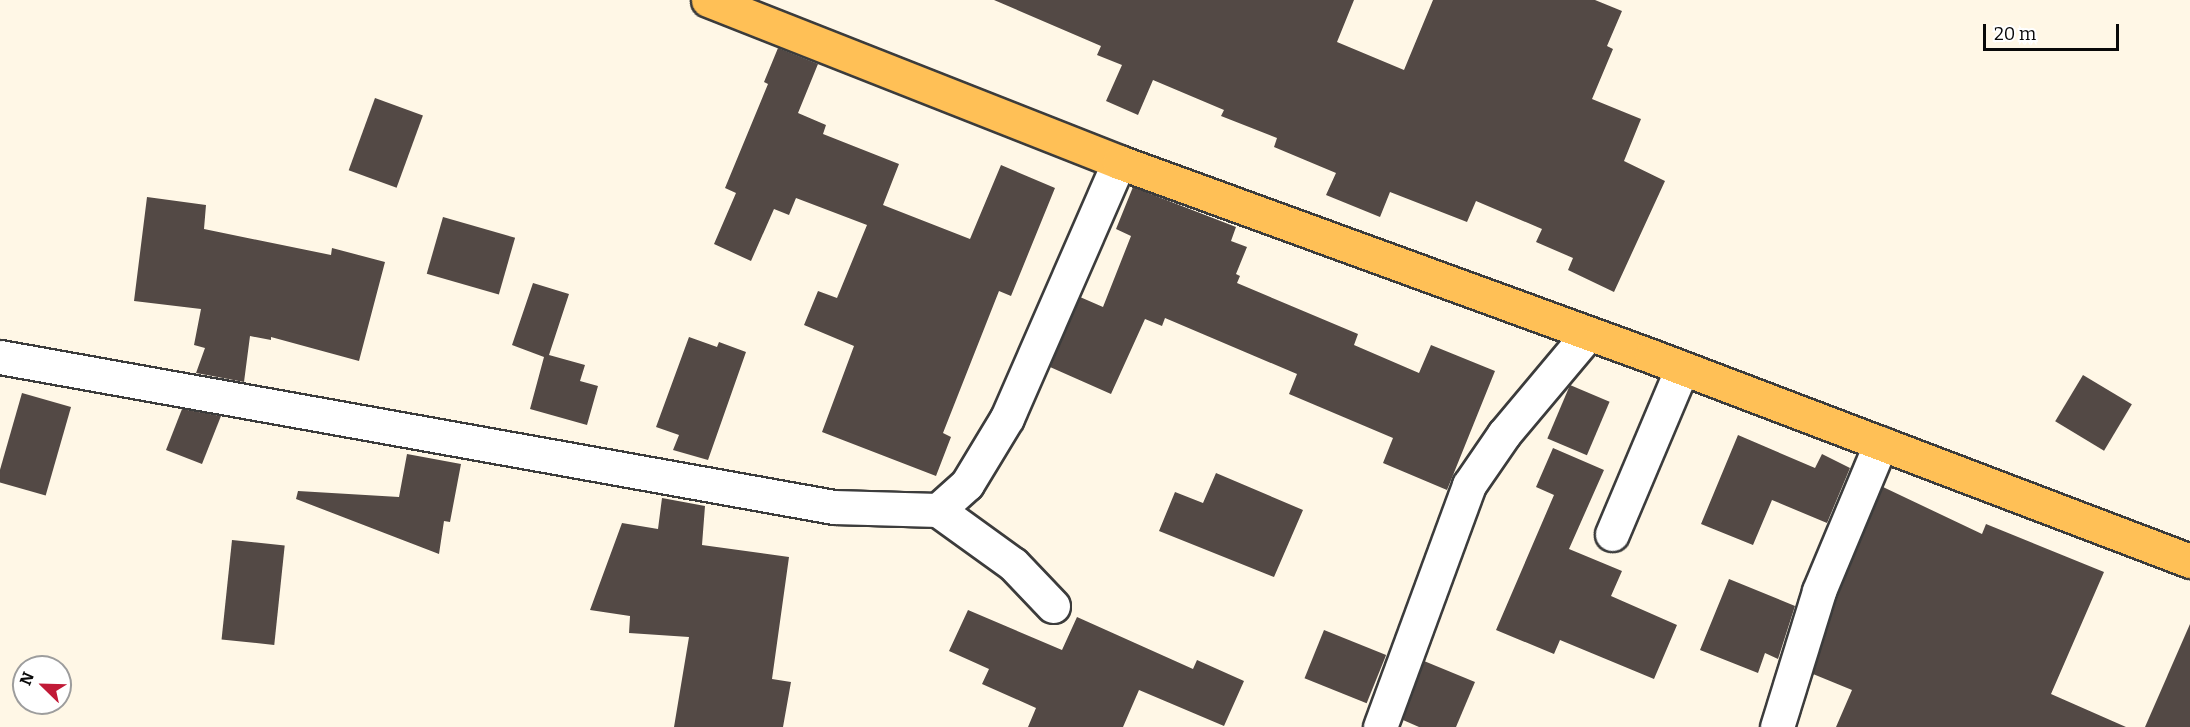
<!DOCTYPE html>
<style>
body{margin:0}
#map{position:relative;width:2190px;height:727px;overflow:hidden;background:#fff7e6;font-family:Bitter,serif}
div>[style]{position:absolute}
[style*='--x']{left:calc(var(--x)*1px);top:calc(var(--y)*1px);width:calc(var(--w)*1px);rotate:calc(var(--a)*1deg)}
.building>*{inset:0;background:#534945;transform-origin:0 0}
.roads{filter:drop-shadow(2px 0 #3c3c3c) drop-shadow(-2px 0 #3c3c3c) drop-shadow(0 2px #3c3c3c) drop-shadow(0 -2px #3c3c3c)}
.minor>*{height:33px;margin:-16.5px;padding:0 16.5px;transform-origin:16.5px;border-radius:16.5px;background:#fff}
.major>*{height:33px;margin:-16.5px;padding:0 16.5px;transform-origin:16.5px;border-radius:16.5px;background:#ffc056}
span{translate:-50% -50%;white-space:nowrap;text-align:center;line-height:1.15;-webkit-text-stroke:6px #fff;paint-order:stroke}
.north{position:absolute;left:12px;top:655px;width:60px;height:60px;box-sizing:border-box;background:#fff;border:2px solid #9d9d9d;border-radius:50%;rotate:293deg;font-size:16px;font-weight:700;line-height:24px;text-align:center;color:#090909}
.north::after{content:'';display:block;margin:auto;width:21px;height:27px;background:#c11a37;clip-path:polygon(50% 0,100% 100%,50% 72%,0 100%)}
.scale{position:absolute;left:1983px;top:24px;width:136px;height:27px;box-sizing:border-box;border:3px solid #090909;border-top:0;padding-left:8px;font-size:18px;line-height:21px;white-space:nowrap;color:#090909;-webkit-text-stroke:4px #fff;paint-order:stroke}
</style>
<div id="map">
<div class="building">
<div style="clip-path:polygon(994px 0,1354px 0,1337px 42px,1404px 70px,1433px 0,1595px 0,1622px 11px,1607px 46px,1613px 49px,1592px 99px,1641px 119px,1624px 161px,1665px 181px,1614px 292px,1568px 270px,1573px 258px,1536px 242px,1542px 229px,1476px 201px,1467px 222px,1390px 192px,1380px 217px,1326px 195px,1336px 173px,1274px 147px,1277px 138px,1221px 116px,1224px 110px,1153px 80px,1138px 115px,1106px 101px,1122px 65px,1097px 55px,1101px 46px)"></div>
<div style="clip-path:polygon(778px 48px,818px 64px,798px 113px,826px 125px,823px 134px,899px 164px,883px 205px,970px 239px,1001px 165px,1055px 188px,1011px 296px,999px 291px,943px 433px,951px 437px,936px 476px,822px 432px,854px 346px,804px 325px,818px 291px,837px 298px,867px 225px,796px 198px,789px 215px,774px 209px,751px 261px,714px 244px,736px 193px,725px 188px,768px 84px,764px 82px)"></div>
<div style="left:375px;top:98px;width:51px;height:77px;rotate:20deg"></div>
<div style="clip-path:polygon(1133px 187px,1236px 227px,1231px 241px,1247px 247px,1236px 274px,1240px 276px,1237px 283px,1358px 334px,1354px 345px,1419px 373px,1431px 345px,1495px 371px,1447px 490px,1383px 463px,1393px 438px,1289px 394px,1297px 374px,1165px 318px,1162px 326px,1145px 319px,1111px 394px,1050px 367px,1080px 297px,1103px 307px,1131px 236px,1116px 229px)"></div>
<div style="clip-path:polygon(147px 197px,206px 205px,204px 229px,331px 255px,332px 248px,385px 262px,359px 361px,271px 337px,271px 340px,250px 336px,244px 382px,196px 373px,205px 348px,194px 345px,201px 309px,134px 301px)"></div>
<div style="left:443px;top:217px;width:75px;height:59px;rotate:16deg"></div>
<div style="clip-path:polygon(533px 283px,569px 294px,549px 355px,585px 365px,580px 381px,598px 386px,587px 425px,530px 409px,544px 357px,512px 345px)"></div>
<div style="clip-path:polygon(689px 337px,717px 347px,719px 342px,746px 352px,708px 460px,673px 450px,679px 435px,656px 427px)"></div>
<div style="left:2083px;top:375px;width:57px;height:54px;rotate:31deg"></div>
<div style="left:1570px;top:385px;width:43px;height:58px;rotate:23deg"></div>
<div style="left:22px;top:393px;width:51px;height:92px;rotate:16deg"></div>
<div style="clip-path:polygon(182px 409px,221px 416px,202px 464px,166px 450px)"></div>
<div style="clip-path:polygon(1738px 435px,1815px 468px,1822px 454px,1850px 468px,1827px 523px,1772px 500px,1753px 545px,1701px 524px)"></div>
<div style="clip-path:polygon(1553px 448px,1604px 470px,1569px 549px,1622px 571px,1611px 596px,1677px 625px,1654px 679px,1560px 640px,1554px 654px,1496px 630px,1554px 495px,1536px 487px)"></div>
<div style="clip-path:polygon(407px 454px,461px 464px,450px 522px,444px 521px,439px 554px,296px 499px,298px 491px,399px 497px)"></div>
<div style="clip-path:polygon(1216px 473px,1303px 510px,1274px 577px,1159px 531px,1175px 492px,1203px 503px)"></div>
<div style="clip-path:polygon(1883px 487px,1982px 534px,1986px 524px,2104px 572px,2051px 694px,2126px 727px,1836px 727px,1852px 690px,1813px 674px,1837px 597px)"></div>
<div style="clip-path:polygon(662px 498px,705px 506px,702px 545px,789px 557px,772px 679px,791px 682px,783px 727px,674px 727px,689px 637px,629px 633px,630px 616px,590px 610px,622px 523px,658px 529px)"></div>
<div style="left:232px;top:540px;width:53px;height:100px;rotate:6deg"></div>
<div style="clip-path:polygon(1729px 579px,1795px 606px,1778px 659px,1765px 653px,1758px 673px,1700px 650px)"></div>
<div style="clip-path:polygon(968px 610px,1062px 650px,1077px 617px,1193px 669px,1197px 660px,1244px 681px,1224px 726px,1139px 690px,1123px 727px,1028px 727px,1036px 708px,982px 684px,989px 669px,949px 651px)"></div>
<div style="clip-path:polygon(2190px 624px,2190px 727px,2145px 727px)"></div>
<div style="left:1324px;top:630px;width:67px;height:52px;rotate:22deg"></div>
<div style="clip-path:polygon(1424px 661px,1475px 682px,1456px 727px,1419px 727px,1403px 720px)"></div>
</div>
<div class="roads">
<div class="minor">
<div style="--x:0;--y:357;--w:847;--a:10.2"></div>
<div style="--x:834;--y:507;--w:104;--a:1.7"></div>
<div style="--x:938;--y:510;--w:92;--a:35.8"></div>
<div style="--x:1013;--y:564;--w:58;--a:46.4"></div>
<div style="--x:938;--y:510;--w:39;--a:-42"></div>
<div style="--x:967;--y:484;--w:77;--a:-58.8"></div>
<div style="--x:1007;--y:418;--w:279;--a:-66.4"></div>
<div style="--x:1612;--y:534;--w:180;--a:-67.1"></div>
<div style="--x:1380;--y:727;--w:258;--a:-69.8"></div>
<div style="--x:1469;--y:485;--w:62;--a:-55.5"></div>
<div style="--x:1504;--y:434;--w:131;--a:-50"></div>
<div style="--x:1777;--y:727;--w:142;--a:-72.8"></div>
<div style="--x:1819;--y:591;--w:160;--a:-67.3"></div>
</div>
<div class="major">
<div style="--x:708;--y:0;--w:442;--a:21.5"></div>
<div style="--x:1119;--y:162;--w:566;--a:20.03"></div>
<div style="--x:1651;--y:356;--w:577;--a:20.82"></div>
</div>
</div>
<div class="north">N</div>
<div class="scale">20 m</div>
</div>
